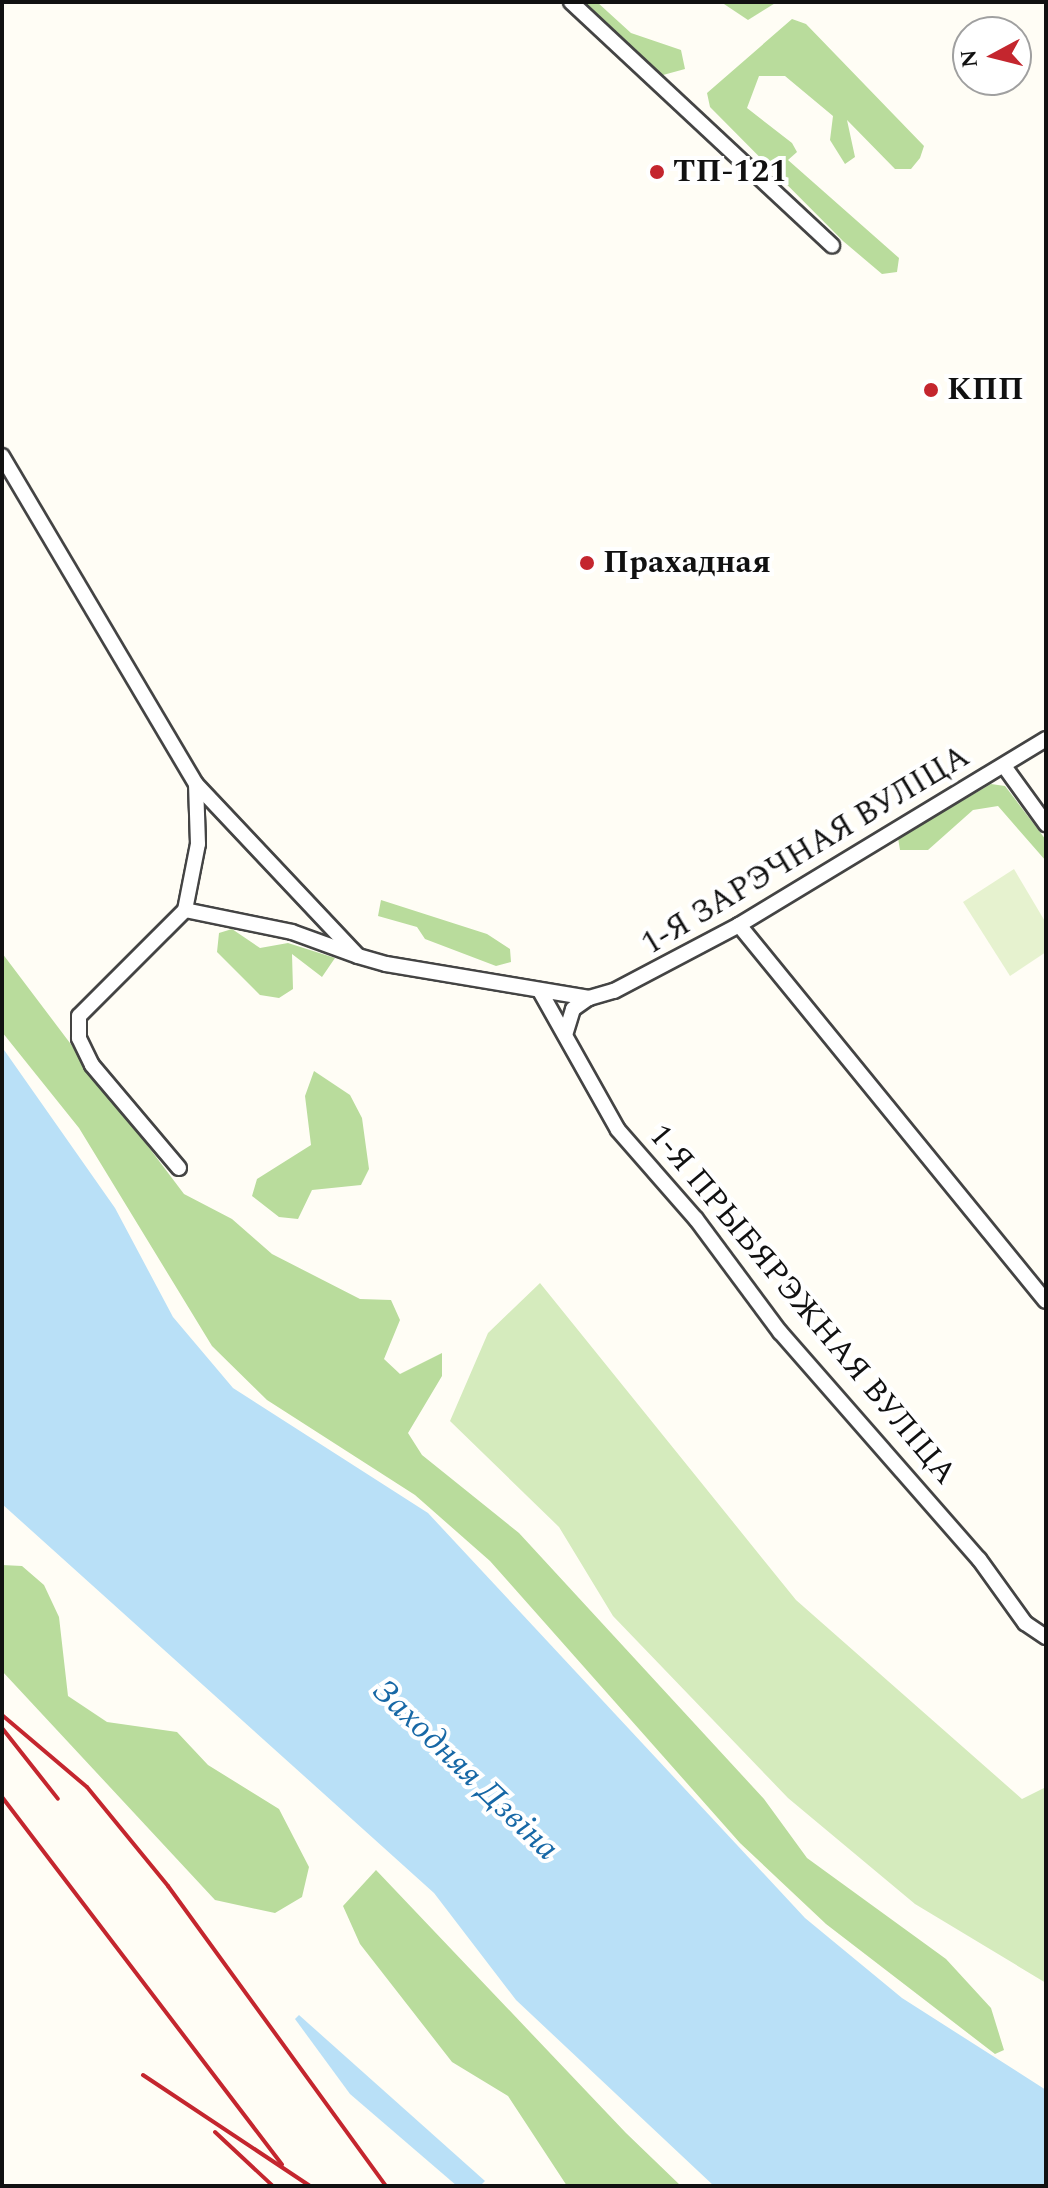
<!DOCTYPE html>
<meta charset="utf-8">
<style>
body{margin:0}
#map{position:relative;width:1048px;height:2188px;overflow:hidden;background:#fffdf5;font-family:Spectral,serif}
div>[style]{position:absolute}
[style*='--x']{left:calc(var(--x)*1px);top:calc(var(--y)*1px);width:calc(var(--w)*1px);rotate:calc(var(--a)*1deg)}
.green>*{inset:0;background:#d5ebbd}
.forest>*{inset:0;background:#b9dc9c}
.pitch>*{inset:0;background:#e6f2cf}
.water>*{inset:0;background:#b9e0f7}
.roads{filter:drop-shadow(2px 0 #444) drop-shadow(-2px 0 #444) drop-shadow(0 2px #444) drop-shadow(0 -2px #444)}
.minor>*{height:14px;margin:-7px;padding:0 7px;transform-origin:7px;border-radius:7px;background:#fff}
.rail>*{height:4px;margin:-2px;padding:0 2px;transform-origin:2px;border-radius:2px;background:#c4262e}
.dots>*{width:22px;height:22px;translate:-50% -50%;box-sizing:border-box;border:4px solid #fff;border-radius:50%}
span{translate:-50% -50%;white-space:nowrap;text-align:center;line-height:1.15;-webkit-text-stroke:8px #fff;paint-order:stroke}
.poi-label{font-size:32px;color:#111;font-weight:700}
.left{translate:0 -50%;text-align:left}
.street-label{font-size:32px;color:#111}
.water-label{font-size:34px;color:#1768a6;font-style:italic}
.frame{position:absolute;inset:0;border:4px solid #111;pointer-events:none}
.north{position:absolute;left:952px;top:16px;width:80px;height:80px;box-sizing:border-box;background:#fff;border:2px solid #a0a0a0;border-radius:50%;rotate:263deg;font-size:22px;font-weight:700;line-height:32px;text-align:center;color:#111}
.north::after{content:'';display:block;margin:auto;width:28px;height:36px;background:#c4262e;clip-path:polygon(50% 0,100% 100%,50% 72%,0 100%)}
</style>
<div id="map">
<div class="green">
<div style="clip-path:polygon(540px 1283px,796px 1600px,1022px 1799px,1046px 1787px,1046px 1983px,915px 1904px,788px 1798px,613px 1616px,559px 1527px,450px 1421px,488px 1333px)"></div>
</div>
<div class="forest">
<div style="clip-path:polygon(579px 2px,597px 2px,631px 33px,681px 50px,685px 69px,663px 75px)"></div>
<div style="clip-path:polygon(721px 2px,777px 2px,748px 20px)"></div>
<div style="clip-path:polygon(792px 19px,806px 24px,924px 146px,920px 158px,911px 169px,895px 169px,847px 120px,855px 157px,845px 164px,830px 140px,833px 116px,785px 76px,759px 76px,747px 108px,792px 143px,797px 152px,788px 160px,899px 258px,897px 272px,882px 274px,843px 241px,710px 107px,707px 93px)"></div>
<div style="clip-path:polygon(991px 784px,1005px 786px,1046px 840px,1046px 861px,998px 806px,973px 810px,928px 850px,900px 850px,898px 838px)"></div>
<div style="clip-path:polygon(381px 900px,487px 934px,510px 949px,511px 962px,496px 966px,425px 939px,417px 927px,378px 916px)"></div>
<div style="clip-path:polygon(232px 929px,260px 948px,288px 943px,335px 958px,322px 977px,292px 954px,293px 989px,279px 998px,260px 995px,217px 952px,219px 933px)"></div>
<div style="clip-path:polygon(2px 953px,184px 1194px,232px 1219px,272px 1254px,360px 1299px,391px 1300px,400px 1320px,384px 1359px,400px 1374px,442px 1353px,442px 1376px,408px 1433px,422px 1455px,519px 1533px,764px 1799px,807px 1858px,946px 1959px,991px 2008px,1004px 2050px,995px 2054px,826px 1924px,740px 1843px,490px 1561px,415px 1495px,267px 1400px,212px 1346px,79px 1128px,2px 1032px)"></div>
<div style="clip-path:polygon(314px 1071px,350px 1095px,362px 1118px,369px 1169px,361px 1185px,312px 1190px,298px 1219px,279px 1217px,252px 1196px,257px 1179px,311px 1145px,305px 1096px)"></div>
<div style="clip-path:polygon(2px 1565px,22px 1566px,44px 1585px,59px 1617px,68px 1696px,107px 1722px,177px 1732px,208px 1765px,279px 1809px,309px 1867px,302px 1897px,275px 1913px,215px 1900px,2px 1671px)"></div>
<div style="clip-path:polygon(376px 1870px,626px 2133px,681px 2186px,567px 2186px,508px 2096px,452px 2062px,360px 1944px,343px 1906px)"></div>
</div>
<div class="pitch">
<div style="clip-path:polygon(1014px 869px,1046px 923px,1046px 952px,1010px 976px,963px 902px)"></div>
</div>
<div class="water">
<div style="clip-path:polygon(2px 1047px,115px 1208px,173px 1317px,233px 1388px,428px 1513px,805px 1918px,902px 1998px,1046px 2090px,1046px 2186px,714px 2186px,516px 2000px,434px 1893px,2px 1504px)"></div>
<div style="clip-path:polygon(299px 2015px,485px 2181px,480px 2186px,457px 2186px,350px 2094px,295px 2019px)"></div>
</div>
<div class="roads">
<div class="minor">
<div style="--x:571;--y:2;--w:357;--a:43"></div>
<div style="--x:2;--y:456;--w:381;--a:59.4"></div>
<div style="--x:196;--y:784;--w:236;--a:46.7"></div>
<div style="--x:358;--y:956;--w:29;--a:16"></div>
<div style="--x:386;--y:964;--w:206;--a:9.5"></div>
<div style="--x:589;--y:998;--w:26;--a:-16"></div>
<div style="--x:614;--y:991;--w:141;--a:-27.8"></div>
<div style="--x:739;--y:925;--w:359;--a:-31.2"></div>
<div style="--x:1004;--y:766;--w:72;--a:54.1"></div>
<div style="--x:185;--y:910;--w:67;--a:-78.9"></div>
<div style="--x:198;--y:844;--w:60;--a:-91.9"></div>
<div style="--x:739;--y:925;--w:485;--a:50.8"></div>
<div style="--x:540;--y:991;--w:159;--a:60.7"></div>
<div style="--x:618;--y:1130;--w:118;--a:48.8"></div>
<div style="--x:696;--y:1219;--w:141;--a:53.4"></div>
<div style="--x:780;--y:1332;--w:302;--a:48.8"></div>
<div style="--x:979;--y:1559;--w:79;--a:54.3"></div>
<div style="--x:1025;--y:1623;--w:25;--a:34"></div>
<div style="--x:566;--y:1032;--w:24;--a:-73"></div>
<div style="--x:573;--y:1009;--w:19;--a:-35"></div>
<div style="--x:179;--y:1168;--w:135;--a:-130.2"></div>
<div style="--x:92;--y:1065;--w:30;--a:-116"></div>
<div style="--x:79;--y:1038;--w:22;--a:-90"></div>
<div style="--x:79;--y:1016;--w:150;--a:-45"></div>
<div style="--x:185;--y:910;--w:109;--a:11.6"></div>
<div style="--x:292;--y:932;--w:70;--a:20"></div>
</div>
</div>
<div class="rail">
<div style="--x:2;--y:1715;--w:111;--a:40.3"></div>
<div style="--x:87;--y:1787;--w:128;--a:50.7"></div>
<div style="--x:168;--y:1886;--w:371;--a:54"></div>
<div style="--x:2;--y:1728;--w:90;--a:51.7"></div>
<div style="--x:2;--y:1797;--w:462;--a:52.7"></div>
<div style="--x:143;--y:2075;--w:201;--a:33.6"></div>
<div style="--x:215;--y:2132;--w:79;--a:43"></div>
</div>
<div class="dots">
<div style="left:657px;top:172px;background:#c4262e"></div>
<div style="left:931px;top:390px;background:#c4262e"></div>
<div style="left:587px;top:563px;background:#c4262e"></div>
</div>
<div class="poi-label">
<span class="left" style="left:673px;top:172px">ТП-121</span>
<span class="left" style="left:947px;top:390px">КПП</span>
<span class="left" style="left:603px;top:563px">Прахадная</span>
</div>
<div class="street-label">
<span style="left:806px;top:851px;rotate:-31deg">1-Я ЗАРЭЧНАЯ ВУЛІЦА</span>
<span style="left:802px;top:1305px;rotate:50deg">1-Я ПРЫБЯРЭЖНАЯ ВУЛІЦА</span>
</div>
<div class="water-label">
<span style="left:465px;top:1770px;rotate:44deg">Заходняя Дзвіна</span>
</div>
<div class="frame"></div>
<div class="north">N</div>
</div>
